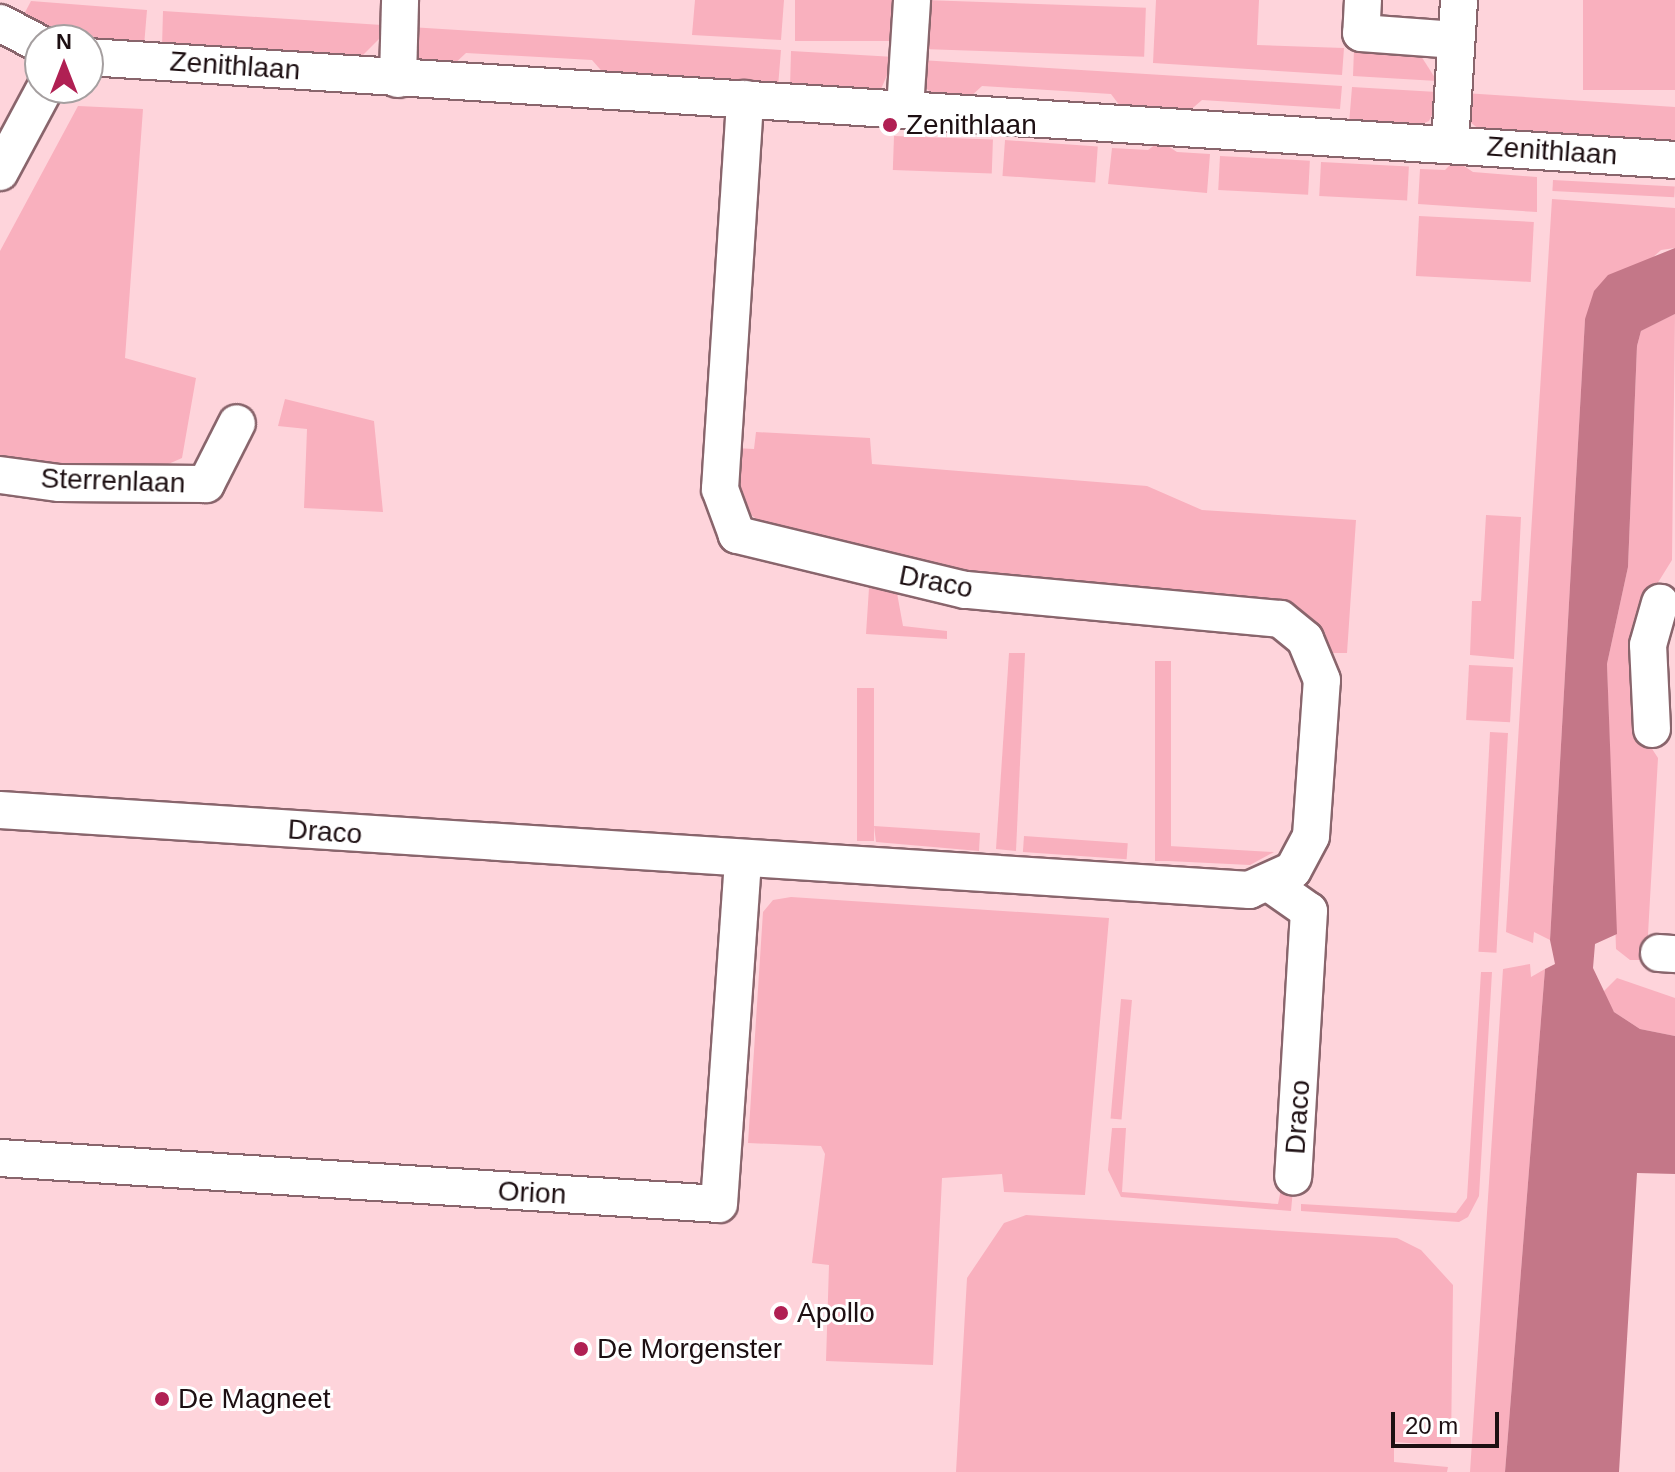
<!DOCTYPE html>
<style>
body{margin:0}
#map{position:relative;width:1675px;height:1472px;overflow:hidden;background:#fed4db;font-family:Arial,sans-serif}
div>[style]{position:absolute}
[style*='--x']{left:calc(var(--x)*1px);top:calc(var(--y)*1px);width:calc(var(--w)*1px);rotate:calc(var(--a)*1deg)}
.green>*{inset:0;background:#f9b0be;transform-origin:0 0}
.water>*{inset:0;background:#c47788}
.roads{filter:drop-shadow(2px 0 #89656c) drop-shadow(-2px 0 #89656c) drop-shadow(0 2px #89656c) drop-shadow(0 -2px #89656c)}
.minor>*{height:36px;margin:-18px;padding:0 18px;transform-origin:18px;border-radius:18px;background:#fff}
.dots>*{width:22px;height:22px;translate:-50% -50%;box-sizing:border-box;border:4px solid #fff;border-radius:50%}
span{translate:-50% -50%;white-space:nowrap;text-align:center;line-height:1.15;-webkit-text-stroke:6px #fff;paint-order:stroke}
.street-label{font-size:28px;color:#1d0f12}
.poi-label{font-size:28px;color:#1d0f12}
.left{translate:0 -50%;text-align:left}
.north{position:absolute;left:24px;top:24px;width:80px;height:80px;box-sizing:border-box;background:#fff;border:2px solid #a59fa0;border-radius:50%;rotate:0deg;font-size:22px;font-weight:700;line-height:32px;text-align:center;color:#1d0f12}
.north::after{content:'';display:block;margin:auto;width:28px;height:36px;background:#b02053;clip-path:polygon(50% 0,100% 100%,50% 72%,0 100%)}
.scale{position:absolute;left:1391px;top:1412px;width:108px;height:36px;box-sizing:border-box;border:4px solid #1d0f12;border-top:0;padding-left:10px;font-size:24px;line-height:28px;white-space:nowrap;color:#1d0f12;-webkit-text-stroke:6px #fff;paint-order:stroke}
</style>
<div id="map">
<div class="green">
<div style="clip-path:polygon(695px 0,784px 0,781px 40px,692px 35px)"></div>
<div style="left:795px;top:0;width:103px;height:41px"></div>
<div style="left:924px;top:0;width:222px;height:49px;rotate:2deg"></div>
<div style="clip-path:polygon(1156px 0,1259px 0,1257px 45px,1344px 48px,1342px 75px,1153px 63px)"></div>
<div style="left:1583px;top:0;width:92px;height:90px"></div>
<div style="clip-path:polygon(31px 1px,147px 10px,144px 46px,59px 38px,22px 18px)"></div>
<div style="clip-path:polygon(163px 11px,382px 25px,382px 36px,358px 60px,162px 47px)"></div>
<div style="clip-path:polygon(410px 27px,781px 50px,778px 87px,606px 76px,592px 60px,466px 53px,452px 66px,422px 61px,415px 54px)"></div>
<div style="clip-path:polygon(1354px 49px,1421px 56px,1437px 81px,1353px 76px)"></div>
<div style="clip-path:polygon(791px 51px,895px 57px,881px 89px,868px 93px,790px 88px)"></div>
<div style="clip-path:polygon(920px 60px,1342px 86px,1340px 109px,1202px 100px,1187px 113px,1123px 110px,1111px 94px,982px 86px,968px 99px,938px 97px,924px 87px)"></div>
<div style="clip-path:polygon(1352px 87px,1437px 92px,1436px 107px,1429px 121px,1413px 128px,1349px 124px)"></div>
<div style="clip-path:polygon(1464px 93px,1675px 107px,1675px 145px,1483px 132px,1466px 119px)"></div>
<div style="clip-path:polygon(78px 106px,143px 109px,125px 358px,196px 378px,182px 458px,157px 469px,114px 474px,0 461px,0 251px)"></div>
<div style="left:894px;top:136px;width:99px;height:34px;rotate:2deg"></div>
<div style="left:1005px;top:140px;width:93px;height:36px;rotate:4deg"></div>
<div style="clip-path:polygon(1160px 141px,1177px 152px,1210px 154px,1207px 193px,1108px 184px,1112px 148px,1148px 150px)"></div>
<div style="left:1220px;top:156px;width:90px;height:34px;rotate:3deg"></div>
<div style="clip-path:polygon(1455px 160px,1473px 172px,1537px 177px,1537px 212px,1418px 204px,1420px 169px,1445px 170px)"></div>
<div style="left:1321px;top:162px;width:88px;height:34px;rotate:3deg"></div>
<div style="left:1553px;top:180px;width:122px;height:11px;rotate:3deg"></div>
<div style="clip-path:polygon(1552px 199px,1675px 208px,1675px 248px,1661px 250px,1585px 319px,1550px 940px,1534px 932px,1533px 943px,1506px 932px)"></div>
<div style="left:1419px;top:216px;width:115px;height:60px;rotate:3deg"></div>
<div style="clip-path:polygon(1675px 314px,1672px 560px,1644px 605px,1645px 738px,1658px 758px,1647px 952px,1647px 960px,1630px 960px,1616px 949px,1607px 664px,1628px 567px,1637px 346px,1641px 331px)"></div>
<div style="clip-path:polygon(285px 399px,374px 421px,383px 512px,304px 508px,307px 429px,278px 426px)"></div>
<div style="clip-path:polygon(756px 432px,870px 438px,872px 464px,1147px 486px,1202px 510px,1356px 520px,1347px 653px,1330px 653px,1320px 633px,996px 579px,770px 529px,747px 512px,734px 484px,734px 448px,754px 449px)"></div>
<div style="clip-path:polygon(1486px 515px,1521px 517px,1514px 659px,1470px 655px,1472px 601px,1481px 601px)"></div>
<div style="clip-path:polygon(869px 588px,897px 593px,903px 626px,947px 631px,947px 639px,866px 634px)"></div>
<div style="clip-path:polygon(1009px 653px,1025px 653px,1016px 851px,996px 849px)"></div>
<div style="left:1155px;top:661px;width:16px;height:200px"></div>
<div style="left:1469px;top:665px;width:44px;height:55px;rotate:3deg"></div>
<div style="left:857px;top:688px;width:17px;height:153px"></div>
<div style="left:1490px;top:732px;width:18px;height:220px;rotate:3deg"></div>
<div style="clip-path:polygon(874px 826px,980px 833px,979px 851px,876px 842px)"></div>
<div style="left:1024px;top:836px;width:104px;height:16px;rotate:4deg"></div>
<div style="clip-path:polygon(1169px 846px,1274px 852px,1250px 865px,1168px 861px)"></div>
<div style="clip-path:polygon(791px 897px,1109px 918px,1085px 1195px,1004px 1192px,1002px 1174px,942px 1178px,933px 1365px,826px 1361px,829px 1265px,812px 1263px,825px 1154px,821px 1146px,748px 1143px,763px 912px,773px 900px)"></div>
<div style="clip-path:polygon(1530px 964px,1531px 977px,1545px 969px,1505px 1472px,1470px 1472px,1503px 969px)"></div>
<div style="clip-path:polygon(1481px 972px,1492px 972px,1479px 1196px,1468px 1217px,1459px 1222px,1301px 1211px,1301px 1204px,1456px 1213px,1467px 1198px)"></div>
<div style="clip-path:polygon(1617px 978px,1675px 998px,1675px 1036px,1640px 1029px,1614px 1012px,1603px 992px)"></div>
<div style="left:1121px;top:999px;width:11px;height:120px;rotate:5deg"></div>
<div style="clip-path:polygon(1112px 1128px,1126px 1128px,1122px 1192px,1278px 1204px,1281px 1189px,1293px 1189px,1291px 1211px,1121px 1197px,1108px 1170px)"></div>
<div style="clip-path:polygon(1026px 1215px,1397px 1238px,1421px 1250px,1453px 1285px,1451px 1446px,1394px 1442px,1394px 1462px,1448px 1467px,1447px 1472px,956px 1472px,967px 1278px,1004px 1223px)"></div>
</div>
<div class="water">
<div style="clip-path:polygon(1675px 248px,1675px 314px,1641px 331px,1637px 346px,1628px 567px,1607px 664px,1617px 934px,1595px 944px,1593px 968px,1614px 1012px,1640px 1029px,1675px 1036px,1675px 1174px,1637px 1173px,1619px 1472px,1505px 1472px,1545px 969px,1555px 964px,1550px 940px,1585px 319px,1594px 291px,1608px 275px)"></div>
</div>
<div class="roads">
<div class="minor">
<div style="--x:1363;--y:0;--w:33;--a:93"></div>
<div style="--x:1361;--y:33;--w:95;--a:4.2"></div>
<div style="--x:0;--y:23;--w:45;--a:27.7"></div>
<div style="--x:88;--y:57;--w:1590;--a:3.71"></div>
<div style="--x:398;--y:79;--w:79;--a:-88.5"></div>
<div style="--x:905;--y:109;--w:109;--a:-86.3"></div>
<div style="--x:1450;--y:144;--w:144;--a:-86.4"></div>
<div style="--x:0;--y:172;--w:95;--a:-61.8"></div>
<div style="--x:0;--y:475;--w:60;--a:7.7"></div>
<div style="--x:59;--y:483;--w:147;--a:0.4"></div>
<div style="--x:206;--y:484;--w:68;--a:-63.1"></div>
<div style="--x:1652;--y:729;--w:84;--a:-92.7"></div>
<div style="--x:1648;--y:645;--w:44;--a:-74.1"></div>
<div style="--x:0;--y:810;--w:1252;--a:3.66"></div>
<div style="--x:1249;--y:890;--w:48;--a:-24.4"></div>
<div style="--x:1293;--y:870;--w:38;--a:-62"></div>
<div style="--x:1311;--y:836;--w:156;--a:-86"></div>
<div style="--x:1322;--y:680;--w:44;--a:-112.5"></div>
<div style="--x:1305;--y:639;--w:32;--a:-141"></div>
<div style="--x:1280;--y:619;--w:316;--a:-174.7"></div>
<div style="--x:965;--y:590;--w:235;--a:-166.4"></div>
<div style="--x:737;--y:535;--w:49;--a:-110.3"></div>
<div style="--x:720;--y:489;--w:391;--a:-86.3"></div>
<div style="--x:1272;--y:885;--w:45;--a:35.1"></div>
<div style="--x:1309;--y:911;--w:266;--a:93.4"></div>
<div style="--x:1659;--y:953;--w:16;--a:4"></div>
<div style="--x:0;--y:1158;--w:720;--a:3.66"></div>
<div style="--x:719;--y:1204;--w:347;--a:-86"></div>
</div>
</div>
<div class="dots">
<div style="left:890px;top:125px;background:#b02053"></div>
<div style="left:781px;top:1313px;background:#b02053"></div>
<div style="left:581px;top:1349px;background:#b02053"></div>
<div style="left:162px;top:1399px;background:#b02053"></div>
</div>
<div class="street-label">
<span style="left:235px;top:66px;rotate:4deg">Zenithlaan</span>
<span style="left:1552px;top:151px;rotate:4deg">Zenithlaan</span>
<span style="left:113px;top:481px;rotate:2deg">Sterrenlaan</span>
<span style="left:936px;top:582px;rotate:11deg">Draco</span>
<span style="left:325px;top:832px;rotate:4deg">Draco</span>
<span style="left:1298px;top:1117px;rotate:-86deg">Draco</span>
<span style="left:532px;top:1193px;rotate:3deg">Orion</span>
</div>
<div class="poi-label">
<span class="left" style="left:906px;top:125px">Zenithlaan</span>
<span class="left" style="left:797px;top:1313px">Apollo</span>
<span class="left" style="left:597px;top:1349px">De Morgenster</span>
<span class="left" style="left:178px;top:1399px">De Magneet</span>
</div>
<div class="north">N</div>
<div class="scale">20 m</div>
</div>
